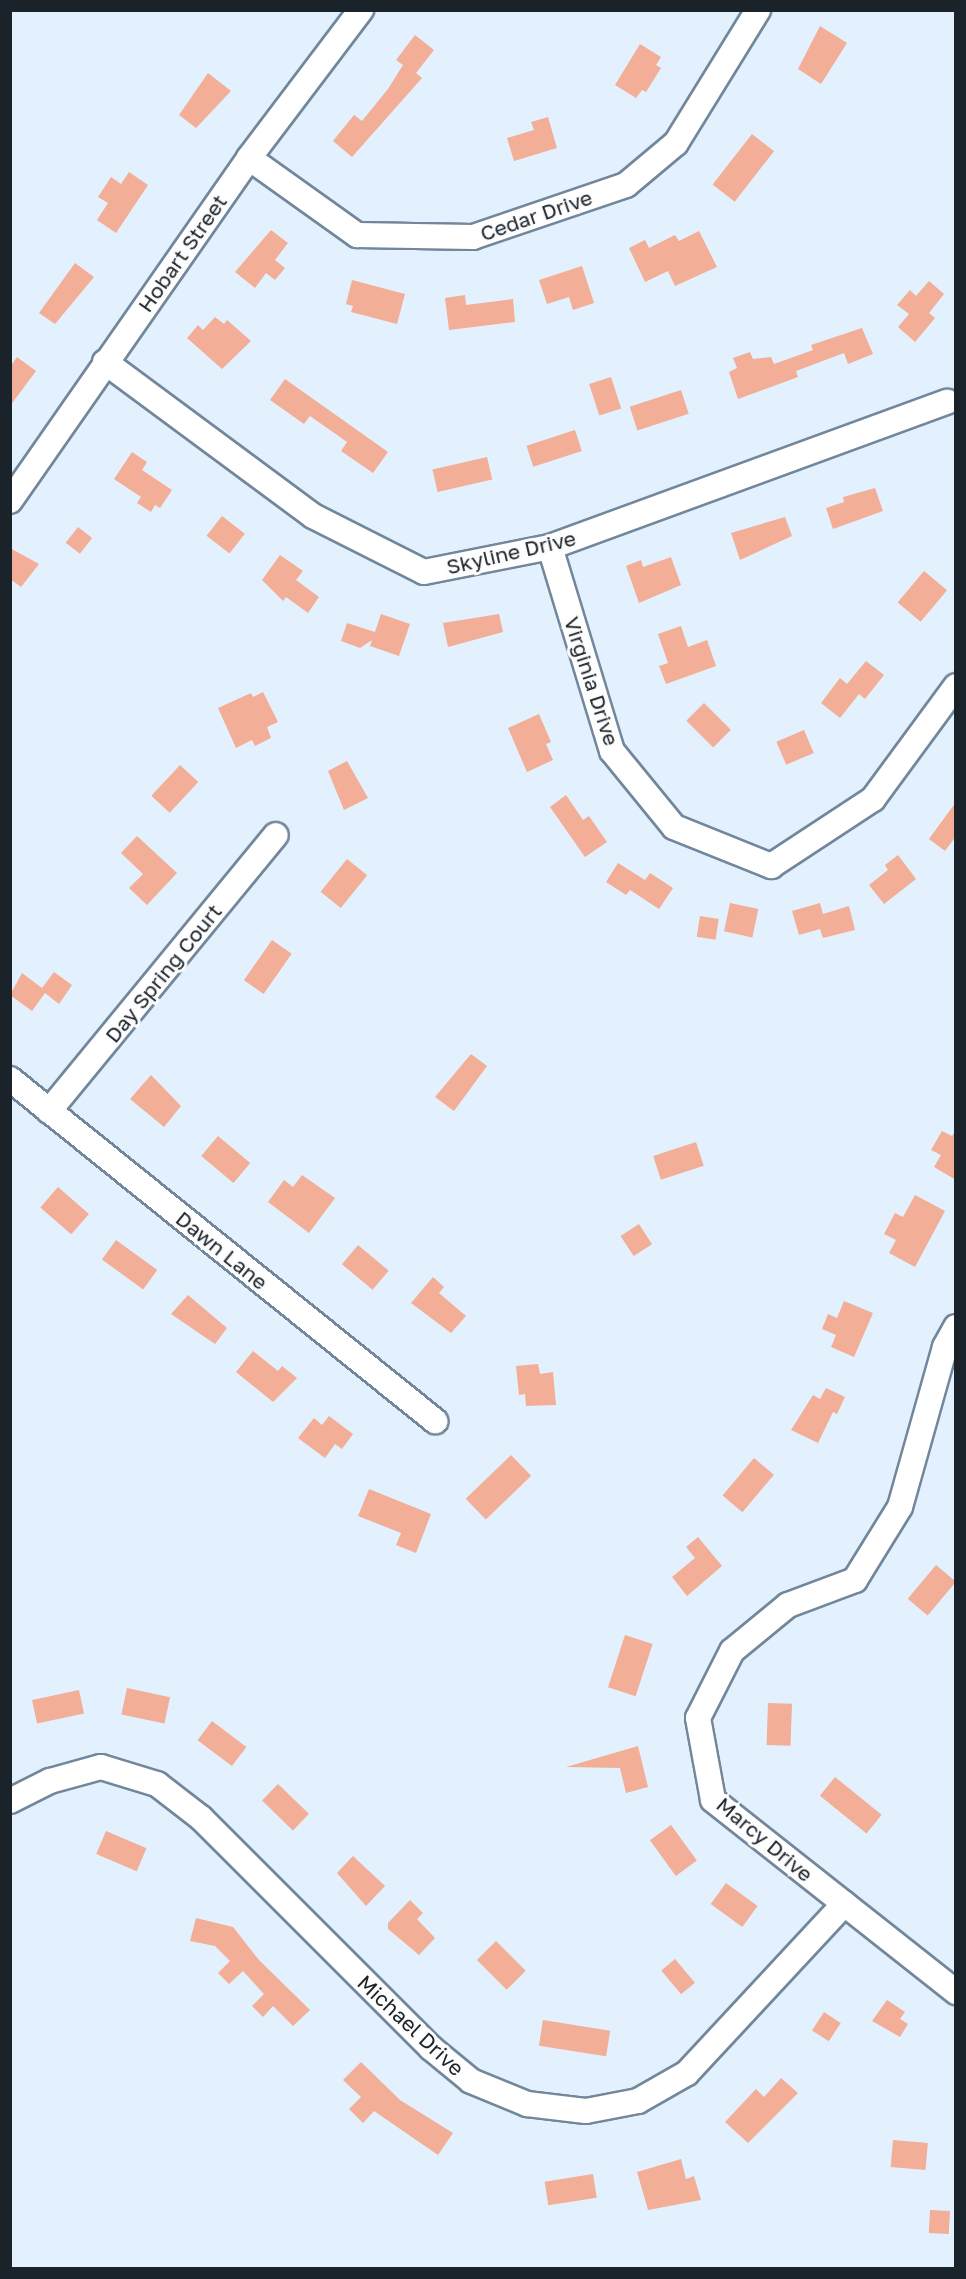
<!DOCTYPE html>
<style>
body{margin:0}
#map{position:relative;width:966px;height:2279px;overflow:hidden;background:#e3f1fe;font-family:"Golos Text",sans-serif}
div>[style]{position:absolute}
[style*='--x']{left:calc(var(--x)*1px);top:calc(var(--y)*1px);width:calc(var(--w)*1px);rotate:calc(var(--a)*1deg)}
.building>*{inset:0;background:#f2ae96;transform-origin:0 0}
.roads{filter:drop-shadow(2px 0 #72879b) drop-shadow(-2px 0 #72879b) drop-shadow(0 2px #72879b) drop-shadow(0 -2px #72879b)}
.minor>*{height:24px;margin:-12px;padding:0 12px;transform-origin:12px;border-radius:12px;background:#fff}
span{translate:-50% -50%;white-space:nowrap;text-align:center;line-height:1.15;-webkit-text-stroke:6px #fdfdfd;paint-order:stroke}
.street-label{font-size:21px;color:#1a222a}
.frame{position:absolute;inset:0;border:12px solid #1a222a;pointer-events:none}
</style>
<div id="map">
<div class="building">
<div style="clip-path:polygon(820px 26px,847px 43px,821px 84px,798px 69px)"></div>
<div style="clip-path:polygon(415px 35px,434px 50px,416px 73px,422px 78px,352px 157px,333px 141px,354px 115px,362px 121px,388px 89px,403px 65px,396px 60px)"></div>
<div style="clip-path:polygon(640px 44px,661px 57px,656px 65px,661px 68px,646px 92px,642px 90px,636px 98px,615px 85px)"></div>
<div style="clip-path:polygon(208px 73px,231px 91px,196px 128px,179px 115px)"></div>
<div style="clip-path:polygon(548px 117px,557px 148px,514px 161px,507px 138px,534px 130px,531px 122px)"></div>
<div style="left:752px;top:134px;width:28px;height:64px;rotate:38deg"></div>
<div style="clip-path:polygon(129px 172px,148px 185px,116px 233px,97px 220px,108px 203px,98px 197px,111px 177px,121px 184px)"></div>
<div style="clip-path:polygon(271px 230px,288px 243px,275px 260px,285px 268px,275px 280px,266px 273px,255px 288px,235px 272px)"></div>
<div style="clip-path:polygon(699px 231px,717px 267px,675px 286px,668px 271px,645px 282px,629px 248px,645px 240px,649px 248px,675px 235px,679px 241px)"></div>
<div style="clip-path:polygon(75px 263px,94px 277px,55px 324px,39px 313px)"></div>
<div style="clip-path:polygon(582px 266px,594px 303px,573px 310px,569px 297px,547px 304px,539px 280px)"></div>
<div style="clip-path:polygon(352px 280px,405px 294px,397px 324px,351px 312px,353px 306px,346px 304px)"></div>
<div style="clip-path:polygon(929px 281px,944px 294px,929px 313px,935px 318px,915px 342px,898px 327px,909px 314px,897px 305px,910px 290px,916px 296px)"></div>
<div style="clip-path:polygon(465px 295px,466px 305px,513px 299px,515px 322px,449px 330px,445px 298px)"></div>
<div style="clip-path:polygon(215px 317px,224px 324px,227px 320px,251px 341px,222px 369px,187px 338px,198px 325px,203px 330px)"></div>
<div style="clip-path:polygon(862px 328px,873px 354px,848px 364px,844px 353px,796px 371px,798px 377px,738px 399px,729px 372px,737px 368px,733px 358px,750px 352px,753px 359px,771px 357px,774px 364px,813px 350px,811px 345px)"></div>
<div style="clip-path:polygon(17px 357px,36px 371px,10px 406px,10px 367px)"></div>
<div style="left:611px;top:377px;width:33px;height:23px;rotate:72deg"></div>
<div style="clip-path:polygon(285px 379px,388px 452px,373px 473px,341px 451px,347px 442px,310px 416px,304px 424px,270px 400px)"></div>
<div style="left:681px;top:390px;width:25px;height:54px;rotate:72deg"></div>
<div style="left:575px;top:430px;width:22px;height:51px;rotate:72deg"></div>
<div style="clip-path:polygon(132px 452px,147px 462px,142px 470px,172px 490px,160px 508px,155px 505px,151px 512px,137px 503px,141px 497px,114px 479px)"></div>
<div style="left:487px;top:457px;width:23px;height:56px;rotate:77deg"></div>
<div style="clip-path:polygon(875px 488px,883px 511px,833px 529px,826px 508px,844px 502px,843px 497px)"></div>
<div style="left:222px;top:516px;width:29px;height:25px;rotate:38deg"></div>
<div style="clip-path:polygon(785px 517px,792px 536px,740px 560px,731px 533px)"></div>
<div style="left:78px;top:527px;width:18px;height:20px;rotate:38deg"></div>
<div style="clip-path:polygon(10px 548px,39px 564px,21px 587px,10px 579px)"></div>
<div style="clip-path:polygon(280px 555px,303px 571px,296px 580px,319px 597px,308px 613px,286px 597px,283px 601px,262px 580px)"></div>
<div style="clip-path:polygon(671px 557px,681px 585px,639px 603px,626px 566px,641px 560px,643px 567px)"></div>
<div style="left:924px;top:571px;width:30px;height:41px;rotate:40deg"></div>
<div style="clip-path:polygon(381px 614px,410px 624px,399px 656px,370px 646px,372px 640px,360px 648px,341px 641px,347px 623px,375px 632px)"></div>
<div style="clip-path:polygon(499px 614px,503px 632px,448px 647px,443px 623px)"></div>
<div style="clip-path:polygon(681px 626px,688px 647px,707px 640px,716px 666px,666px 684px,659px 666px,668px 663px,658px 634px)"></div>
<div style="clip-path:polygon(866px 661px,884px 675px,865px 699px,859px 694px,840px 718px,821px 703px,840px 678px,847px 684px)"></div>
<div style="clip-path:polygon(263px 692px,278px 722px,267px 727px,271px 738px,255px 746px,252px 740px,236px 748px,218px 708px,251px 693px,253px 697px)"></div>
<div style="left:704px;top:703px;width:38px;height:25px;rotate:45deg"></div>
<div style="clip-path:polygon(539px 714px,551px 742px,546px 744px,553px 760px,527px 772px,508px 728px)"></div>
<div style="left:804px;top:730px;width:25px;height:30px;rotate:67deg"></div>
<div style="clip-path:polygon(347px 761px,368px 798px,344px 810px,328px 771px)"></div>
<div style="left:180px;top:765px;width:25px;height:42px;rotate:43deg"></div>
<div style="clip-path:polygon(566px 795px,583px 820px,589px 816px,607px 842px,585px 857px,550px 807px)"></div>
<div style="clip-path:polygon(956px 802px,956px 836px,945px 851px,929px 839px)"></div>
<div style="clip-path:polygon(137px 836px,177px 873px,147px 905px,129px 888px,143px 874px,121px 853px)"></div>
<div style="clip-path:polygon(898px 855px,916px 879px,884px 904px,869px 885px,888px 870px,885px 865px)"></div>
<div style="left:347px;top:859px;width:26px;height:42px;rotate:39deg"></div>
<div style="clip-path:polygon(618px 863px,645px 880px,650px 873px,673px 888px,659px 909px,630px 890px,626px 895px,606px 882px)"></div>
<div style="left:730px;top:903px;width:29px;height:29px;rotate:12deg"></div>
<div style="clip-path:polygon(820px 903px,823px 914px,849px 906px,855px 930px,823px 938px,820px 929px,799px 935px,792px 911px)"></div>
<div style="left:700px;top:916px;width:19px;height:21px;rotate:9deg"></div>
<div style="left:272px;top:940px;width:24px;height:49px;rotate:35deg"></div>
<div style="clip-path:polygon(54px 972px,72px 985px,59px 1004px,45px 993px,32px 1011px,10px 995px,22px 973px,42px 988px)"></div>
<div style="clip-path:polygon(471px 1054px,487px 1066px,454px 1111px,435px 1097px)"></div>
<div style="clip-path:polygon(151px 1075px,181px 1106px,164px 1127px,130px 1099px)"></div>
<div style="clip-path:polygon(956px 1130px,956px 1180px,934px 1167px,941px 1155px,931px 1150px,942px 1131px,952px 1136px)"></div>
<div style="left:218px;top:1136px;width:42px;height:26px;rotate:40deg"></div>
<div style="left:696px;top:1142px;width:25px;height:45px;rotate:72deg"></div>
<div style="clip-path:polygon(302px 1175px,335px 1198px,309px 1233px,268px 1202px,284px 1180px,293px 1187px)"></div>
<div style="left:58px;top:1187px;width:41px;height:27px;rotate:41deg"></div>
<div style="clip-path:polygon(915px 1195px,945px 1211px,915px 1267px,889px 1253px,896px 1240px,884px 1234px,895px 1213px,903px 1217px)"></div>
<div style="left:639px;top:1224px;width:24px;height:22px;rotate:57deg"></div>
<div style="left:116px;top:1240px;width:51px;height:24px;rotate:36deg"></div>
<div style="left:358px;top:1245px;width:40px;height:25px;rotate:40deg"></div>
<div style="clip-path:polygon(433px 1277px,444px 1287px,439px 1293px,466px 1316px,451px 1333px,411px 1303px)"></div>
<div style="clip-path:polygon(188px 1295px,227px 1328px,215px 1344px,171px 1314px)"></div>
<div style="clip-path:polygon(844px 1301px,873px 1313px,854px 1357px,831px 1347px,836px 1335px,822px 1329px,828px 1314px,837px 1318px)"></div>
<div style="clip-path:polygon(253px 1351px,278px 1371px,282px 1366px,297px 1378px,273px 1402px,236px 1372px)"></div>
<div style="clip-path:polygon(538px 1364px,540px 1374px,553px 1372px,556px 1405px,526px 1406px,525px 1394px,519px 1395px,516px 1366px)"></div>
<div style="clip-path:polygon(826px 1388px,845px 1397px,837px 1414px,833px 1412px,818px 1443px,791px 1430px,813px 1395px,820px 1399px)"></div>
<div style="clip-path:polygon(329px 1416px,353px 1434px,342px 1449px,335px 1444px,325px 1458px,298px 1438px,314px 1418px,322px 1425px)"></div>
<div style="left:511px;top:1455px;width:29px;height:63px;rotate:46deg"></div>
<div style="left:754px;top:1458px;width:26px;height:49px;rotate:40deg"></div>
<div style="clip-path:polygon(369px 1489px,431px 1514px,416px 1553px,396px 1545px,401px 1533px,358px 1516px)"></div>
<div style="clip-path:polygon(698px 1537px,722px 1566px,687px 1596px,672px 1577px,695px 1558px,686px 1547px)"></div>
<div style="left:936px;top:1565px;width:26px;height:44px;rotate:40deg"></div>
<div style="left:625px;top:1635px;width:29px;height:55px;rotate:18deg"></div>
<div style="left:127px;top:1688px;width:44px;height:27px;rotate:12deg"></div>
<div style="left:79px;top:1690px;width:24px;height:48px;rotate:78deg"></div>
<div style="left:768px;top:1703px;width:24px;height:42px;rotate:2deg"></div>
<div style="left:212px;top:1721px;width:43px;height:24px;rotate:37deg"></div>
<div style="clip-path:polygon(638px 1746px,648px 1787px,626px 1793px,620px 1768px,566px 1767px)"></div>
<div style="left:835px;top:1777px;width:60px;height:24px;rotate:39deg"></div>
<div style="left:278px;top:1784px;width:43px;height:23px;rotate:44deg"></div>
<div style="left:671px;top:1825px;width:44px;height:26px;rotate:54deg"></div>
<div style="left:106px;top:1831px;width:44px;height:25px;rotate:23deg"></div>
<div style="clip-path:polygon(353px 1856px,385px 1886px,366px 1906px,337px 1873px)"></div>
<div style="left:726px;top:1883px;width:39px;height:26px;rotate:36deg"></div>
<div style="clip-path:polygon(410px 1900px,423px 1913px,417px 1919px,435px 1938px,419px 1955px,388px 1929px,388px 1923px)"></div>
<div style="clip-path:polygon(196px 1918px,233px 1927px,259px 1960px,310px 2010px,293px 2026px,273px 2006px,263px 2017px,252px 2006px,264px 1994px,243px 1971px,229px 1984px,218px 1973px,230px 1961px,215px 1946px,190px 1941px)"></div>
<div style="left:496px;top:1941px;width:42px;height:27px;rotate:45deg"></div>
<div style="left:675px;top:1959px;width:31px;height:18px;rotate:50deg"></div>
<div style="clip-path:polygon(887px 2000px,905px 2012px,900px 2019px,908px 2024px,900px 2037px,872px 2021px)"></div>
<div style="left:824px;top:2012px;width:20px;height:22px;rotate:33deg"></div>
<div style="left:543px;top:2020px;width:68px;height:26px;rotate:9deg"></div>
<div style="clip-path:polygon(361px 2062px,400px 2100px,453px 2133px,438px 2155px,374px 2111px,363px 2123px,349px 2109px,361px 2097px,343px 2080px)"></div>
<div style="clip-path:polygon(781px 2078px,798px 2093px,748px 2143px,725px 2122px,756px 2089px,764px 2097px)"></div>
<div style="left:893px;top:2140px;width:35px;height:27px;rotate:5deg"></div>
<div style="clip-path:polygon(681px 2159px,686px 2179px,694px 2176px,701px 2200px,648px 2210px,637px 2172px)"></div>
<div style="left:593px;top:2174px;width:24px;height:49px;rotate:81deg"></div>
<div style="left:930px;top:2210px;width:20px;height:23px;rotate:3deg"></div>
</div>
<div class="roads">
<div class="minor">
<div style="--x:249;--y:158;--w:133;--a:35.5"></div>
<div style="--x:357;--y:235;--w:116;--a:1"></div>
<div style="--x:473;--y:237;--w:162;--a:-18.8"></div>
<div style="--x:626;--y:185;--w:65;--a:-40"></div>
<div style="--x:676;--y:143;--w:156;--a:-58.3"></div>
<div style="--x:105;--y:362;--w:259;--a:36.5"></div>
<div style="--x:313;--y:516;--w:124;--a:26.8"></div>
<div style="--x:424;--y:572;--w:128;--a:-11.2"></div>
<div style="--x:550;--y:547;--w:423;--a:-20.1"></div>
<div style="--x:10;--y:501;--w:418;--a:-55.1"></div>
<div style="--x:249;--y:158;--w:186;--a:-52.9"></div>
<div style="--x:550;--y:547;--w:213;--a:73.1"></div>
<div style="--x:612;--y:751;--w:98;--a:50.8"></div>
<div style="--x:674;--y:827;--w:105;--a:21.9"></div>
<div style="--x:771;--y:866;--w:122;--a:-33.3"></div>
<div style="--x:873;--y:799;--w:140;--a:-53.7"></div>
<div style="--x:10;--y:1079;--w:546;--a:38.82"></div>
<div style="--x:49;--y:1111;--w:357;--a:-50.6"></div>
<div style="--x:956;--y:1327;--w:23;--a:119"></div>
<div style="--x:945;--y:1347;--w:166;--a:105.7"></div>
<div style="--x:900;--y:1507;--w:86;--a:121.7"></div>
<div style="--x:855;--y:1580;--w:72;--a:159.5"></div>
<div style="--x:788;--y:1605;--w:72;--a:140.6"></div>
<div style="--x:732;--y:1651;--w:75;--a:116.9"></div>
<div style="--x:698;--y:1718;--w:83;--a:79.6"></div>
<div style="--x:713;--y:1800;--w:310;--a:38.3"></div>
<div style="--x:10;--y:1801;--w:45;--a:-26.6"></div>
<div style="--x:50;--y:1781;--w:53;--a:-15.4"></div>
<div style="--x:101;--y:1767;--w:59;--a:16.9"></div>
<div style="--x:157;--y:1784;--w:56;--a:37.7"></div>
<div style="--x:201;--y:1818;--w:325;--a:45"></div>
<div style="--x:431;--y:2048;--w:52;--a:39.5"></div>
<div style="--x:471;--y:2081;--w:61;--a:22.3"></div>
<div style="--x:527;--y:2104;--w:59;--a:6.8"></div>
<div style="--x:586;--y:2111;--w:53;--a:-10.9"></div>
<div style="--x:638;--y:2101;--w:56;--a:-29.7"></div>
<div style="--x:687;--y:2073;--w:231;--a:-47.1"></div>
</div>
</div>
<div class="street-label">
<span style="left:536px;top:215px;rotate:-19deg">Cedar Drive</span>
<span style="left:182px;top:253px;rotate:-55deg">Hobart Street</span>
<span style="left:511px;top:552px;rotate:-13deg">Skyline Drive</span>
<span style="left:592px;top:681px;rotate:72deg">Virginia Drive</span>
<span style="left:163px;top:973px;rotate:-51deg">Day Spring Court</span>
<span style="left:222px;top:1250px;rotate:39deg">Dawn Lane</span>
<span style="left:765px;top:1839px;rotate:40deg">Marcy Drive</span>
<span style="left:411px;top:2025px;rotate:43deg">Michael Drive</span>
</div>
<div class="frame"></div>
</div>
